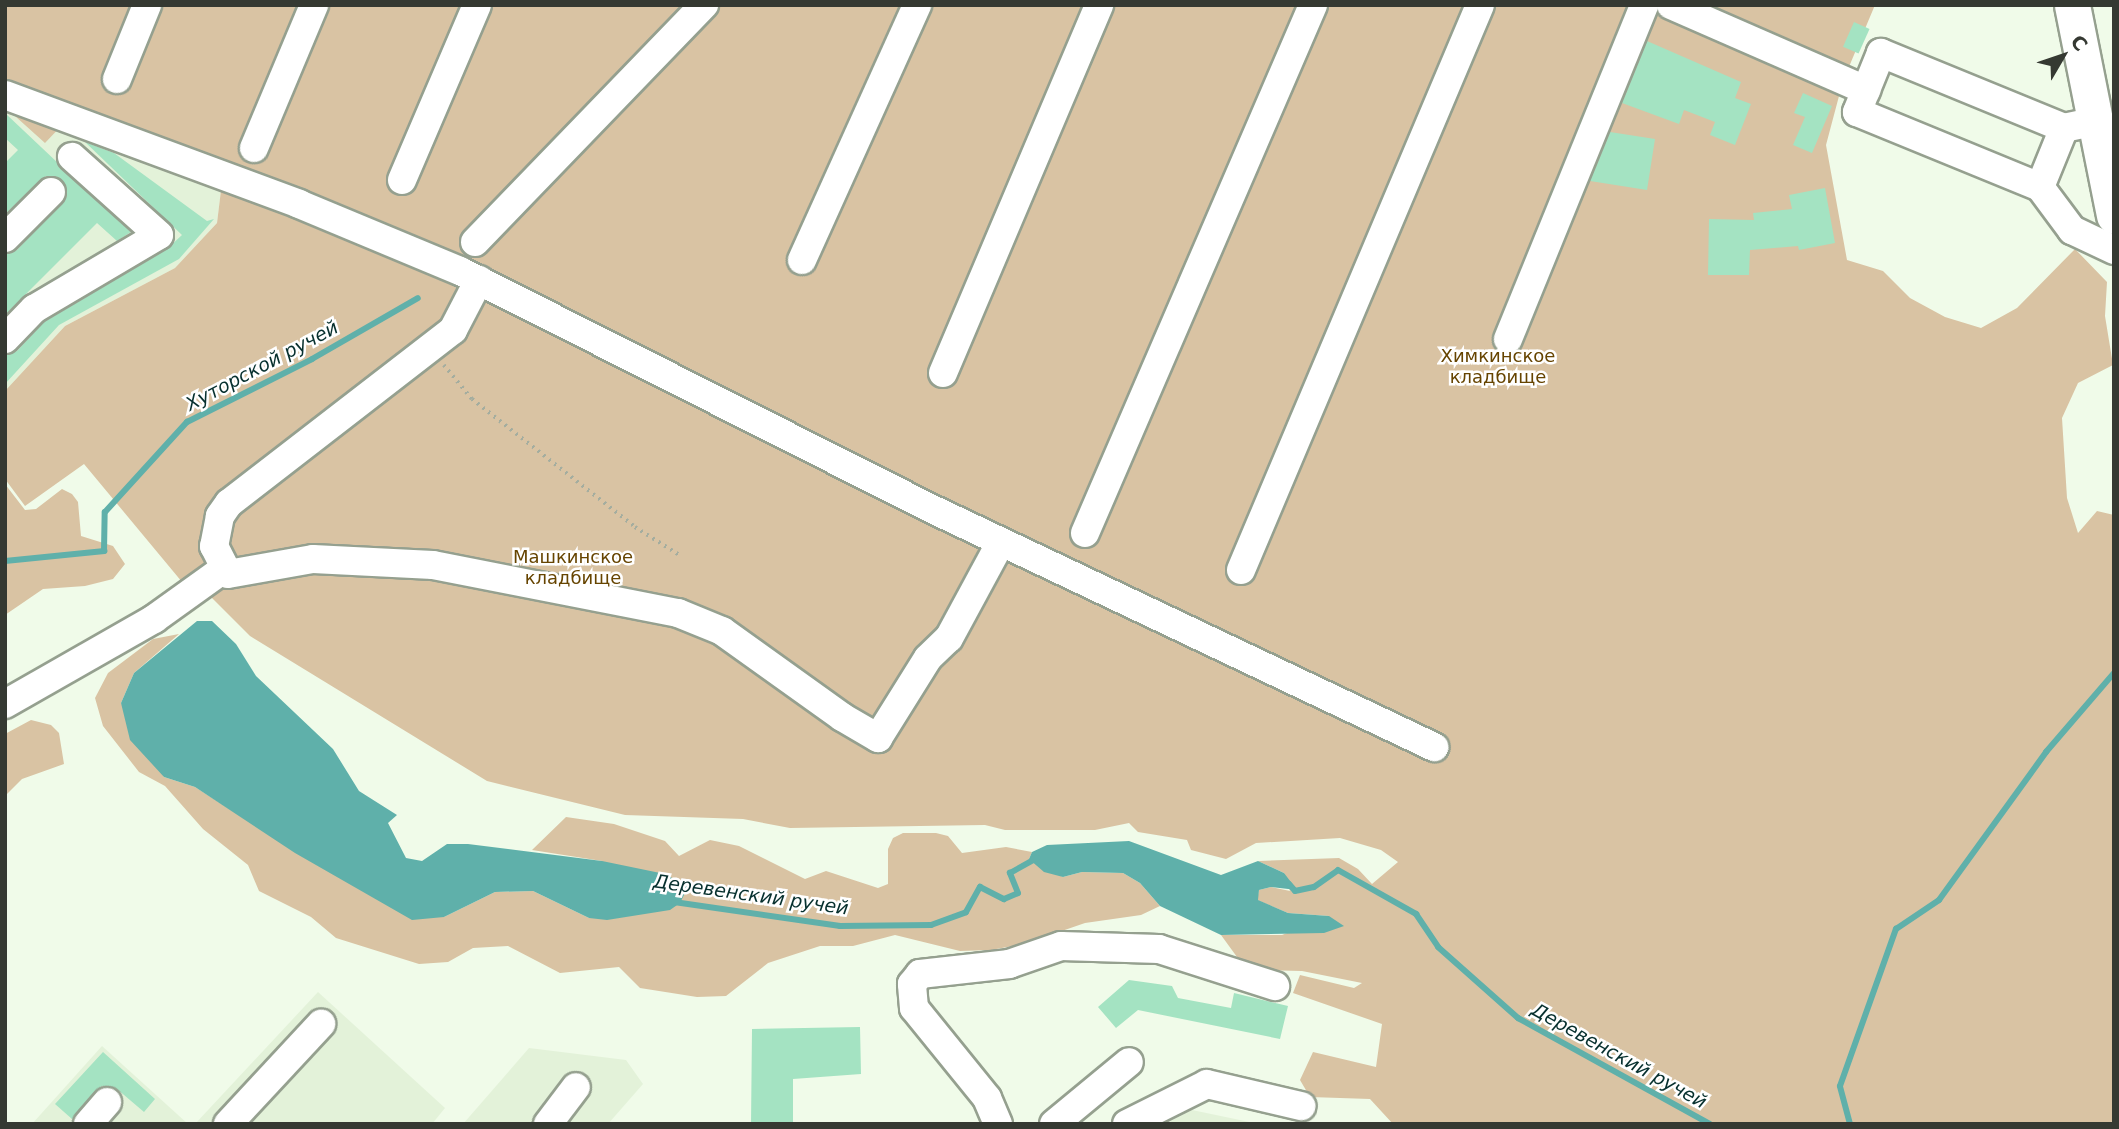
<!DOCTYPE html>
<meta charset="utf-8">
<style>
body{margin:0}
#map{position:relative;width:2119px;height:1129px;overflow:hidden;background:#f0fbe9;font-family:"DejaVu Sans",sans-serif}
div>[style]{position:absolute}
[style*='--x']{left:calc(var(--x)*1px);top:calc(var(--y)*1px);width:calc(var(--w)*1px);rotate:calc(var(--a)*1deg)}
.built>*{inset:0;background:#e3f2d9}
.green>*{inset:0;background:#d9c3a3}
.water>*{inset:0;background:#5fb0aa}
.stream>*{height:6px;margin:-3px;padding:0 3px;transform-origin:3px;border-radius:3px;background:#5fb0aa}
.building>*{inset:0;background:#a4e3c2;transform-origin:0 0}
.path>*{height:3.5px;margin-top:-1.75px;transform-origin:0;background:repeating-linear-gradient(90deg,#a4ad9f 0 2px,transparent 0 7px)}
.roads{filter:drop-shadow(2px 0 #95a08f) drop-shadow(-2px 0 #95a08f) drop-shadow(0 2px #95a08f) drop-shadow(0 -2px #95a08f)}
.minor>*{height:28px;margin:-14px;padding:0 14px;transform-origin:14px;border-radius:14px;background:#fff}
.major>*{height:35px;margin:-17.5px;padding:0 17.5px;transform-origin:17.5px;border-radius:17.5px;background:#fff}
span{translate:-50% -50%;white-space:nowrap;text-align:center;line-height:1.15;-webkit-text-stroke:5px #fff;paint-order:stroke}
.park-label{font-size:18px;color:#640}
.water-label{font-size:19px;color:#07302e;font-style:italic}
.frame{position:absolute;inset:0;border:7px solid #353932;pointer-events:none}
.north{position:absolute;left:2028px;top:21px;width:70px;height:70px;-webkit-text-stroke:5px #fff;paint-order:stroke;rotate:51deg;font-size:19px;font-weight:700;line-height:28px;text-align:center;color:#353932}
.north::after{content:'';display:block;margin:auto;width:24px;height:32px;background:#353932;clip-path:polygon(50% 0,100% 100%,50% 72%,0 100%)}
</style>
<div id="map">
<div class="built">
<div style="clip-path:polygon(5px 107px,64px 123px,222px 182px,217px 223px,175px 268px,65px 326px,5px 391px)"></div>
<div style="clip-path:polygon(318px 992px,445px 1108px,432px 1124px,195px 1124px)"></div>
<div style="clip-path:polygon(102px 1046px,188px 1124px,32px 1124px)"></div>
<div style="clip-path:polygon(529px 1048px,626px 1060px,643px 1084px,608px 1124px,463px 1124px)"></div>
<div style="clip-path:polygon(1192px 1110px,1259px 1124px,1165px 1124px)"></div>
</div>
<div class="green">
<div style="clip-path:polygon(5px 5px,1875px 5px,1843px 81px,1826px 145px,1847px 260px,1883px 271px,1910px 298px,1945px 317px,1981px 328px,2017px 308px,2075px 249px,2107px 282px,2105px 316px,2113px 365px,2078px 383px,2062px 418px,2067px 498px,2078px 533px,2097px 511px,2114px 515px,2114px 1124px,1393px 1124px,1370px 1099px,1310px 1097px,1300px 1080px,1313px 1052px,1376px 1067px,1382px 1024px,1293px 993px,1300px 975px,1354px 988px,1362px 983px,1302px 971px,1264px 970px,1237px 957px,1221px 935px,1282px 935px,1329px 916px,1288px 913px,1257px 900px,1259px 890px,1271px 887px,1290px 891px,1284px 873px,1258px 861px,1339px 858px,1358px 869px,1372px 884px,1398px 862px,1381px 850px,1340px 838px,1256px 843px,1226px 859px,1191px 850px,1187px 840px,1138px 832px,1129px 823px,1095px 830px,1005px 830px,985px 825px,790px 828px,743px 819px,625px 815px,487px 781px,250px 636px,209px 595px,197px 600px,84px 464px,25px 506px,5px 479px,5px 391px,65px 326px,175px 268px,217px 223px,222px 182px,64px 123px,45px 143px,5px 107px)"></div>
<div style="clip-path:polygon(5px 484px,25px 510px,36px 509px,62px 489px,72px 494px,78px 502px,81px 536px,113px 546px,125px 564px,113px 579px,85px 586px,43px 589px,5px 615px)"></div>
<div style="clip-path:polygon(179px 634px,134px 673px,121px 703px,164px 777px,195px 787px,231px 810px,444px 917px,495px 892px,533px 891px,589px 918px,602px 861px,532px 850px,566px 817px,614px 824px,665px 841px,679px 856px,710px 840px,739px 846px,805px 879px,826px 871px,878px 888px,888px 884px,888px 849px,893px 838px,903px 833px,936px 833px,948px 836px,962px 853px,1006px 847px,1032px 852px,1029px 859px,1063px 877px,1082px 872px,1123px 873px,1140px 883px,1160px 906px,1141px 915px,1085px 923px,1024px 944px,991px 950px,960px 951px,895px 935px,853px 946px,820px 946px,768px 963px,726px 996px,697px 997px,640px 988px,619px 967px,560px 973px,508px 946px,473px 948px,448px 962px,419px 964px,336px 938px,311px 917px,259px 891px,248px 865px,203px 829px,165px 786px,139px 772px,103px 726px,95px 698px,108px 673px,153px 639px)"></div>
<div style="clip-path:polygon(31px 720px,51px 725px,59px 733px,64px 764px,22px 779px,5px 796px,5px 734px)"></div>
</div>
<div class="water">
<div style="clip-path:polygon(197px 621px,212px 621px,236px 644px,256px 676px,333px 749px,359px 791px,397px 815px,388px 823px,406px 858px,422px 861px,447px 844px,468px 844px,602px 861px,665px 874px,688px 887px,680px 903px,670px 910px,607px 920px,589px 918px,533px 891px,495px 892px,444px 917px,412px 920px,295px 853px,195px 787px,164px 777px,130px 740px,121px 703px,134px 673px)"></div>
<div style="clip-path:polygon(1129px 841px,1221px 875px,1258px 861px,1284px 873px,1297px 890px,1271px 887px,1259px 890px,1258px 900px,1288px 913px,1329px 916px,1344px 926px,1324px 933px,1221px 935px,1160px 906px,1140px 883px,1123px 873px,1082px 872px,1063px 877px,1044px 872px,1029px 859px,1032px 852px,1047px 845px)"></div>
</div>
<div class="stream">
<div style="--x:5;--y:561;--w:100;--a:-5.8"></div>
<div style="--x:104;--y:551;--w:39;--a:-89"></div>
<div style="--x:105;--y:512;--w:122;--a:-47.7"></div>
<div style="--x:187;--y:422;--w:140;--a:-26.7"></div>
<div style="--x:312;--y:359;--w:122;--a:-29.9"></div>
<div style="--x:1289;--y:884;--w:9;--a:49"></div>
<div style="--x:1295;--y:891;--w:19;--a:-12"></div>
<div style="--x:1314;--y:887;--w:29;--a:-35"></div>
<div style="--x:1338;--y:870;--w:90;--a:29.4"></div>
<div style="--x:1416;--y:914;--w:40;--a:56"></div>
<div style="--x:1438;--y:947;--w:107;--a:41.6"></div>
<div style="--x:1518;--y:1018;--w:219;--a:28.9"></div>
<div style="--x:674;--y:902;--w:168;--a:8.2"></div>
<div style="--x:840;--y:926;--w:91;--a:-0.6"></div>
<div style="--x:931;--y:925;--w:37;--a:-20"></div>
<div style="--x:966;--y:912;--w:29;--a:-61"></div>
<div style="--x:980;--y:887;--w:27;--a:27"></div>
<div style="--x:1004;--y:899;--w:15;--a:-23"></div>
<div style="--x:1018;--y:893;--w:22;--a:-112"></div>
<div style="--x:1010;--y:873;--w:31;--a:-29"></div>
<div style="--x:1850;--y:1124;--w:39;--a:-105"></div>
<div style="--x:1840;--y:1086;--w:167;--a:-70.4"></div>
<div style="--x:1896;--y:929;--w:52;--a:-34"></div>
<div style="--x:1939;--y:900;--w:183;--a:-54.1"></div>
<div style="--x:2046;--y:752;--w:104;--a:-49.3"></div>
</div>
<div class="building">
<div style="left:1854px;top:22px;width:17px;height:27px;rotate:24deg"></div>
<div style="clip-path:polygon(1647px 41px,1741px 82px,1735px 98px,1751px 104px,1735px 145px,1710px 135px,1715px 122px,1684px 110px,1679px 124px,1622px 103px)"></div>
<div style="clip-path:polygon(1803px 93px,1832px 106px,1812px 153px,1793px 145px,1805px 117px,1794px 113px)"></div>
<div style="clip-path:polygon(5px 113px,131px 232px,117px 241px,97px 223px,5px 315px,5px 254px,17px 250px,67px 196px,62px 180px,46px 176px,5px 214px,5px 163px,18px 150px,5px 138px)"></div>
<div style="clip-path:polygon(1610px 132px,1655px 139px,1647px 190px,1590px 181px)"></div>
<div style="clip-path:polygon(85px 142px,114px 153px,207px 221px,214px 219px,179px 259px,59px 325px,5px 384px,5px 355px,17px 351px,44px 322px,167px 249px,182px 235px)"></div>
<div style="clip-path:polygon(1825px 188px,1835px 243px,1799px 250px,1798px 246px,1750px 250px,1749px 275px,1708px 275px,1709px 219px,1754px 220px,1753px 213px,1792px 209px,1789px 195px)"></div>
<div style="clip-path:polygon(1129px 980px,1172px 986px,1178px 998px,1231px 1008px,1234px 993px,1288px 1006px,1280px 1039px,1138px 1010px,1116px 1028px,1098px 1007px)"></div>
<div style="clip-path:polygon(860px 1027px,861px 1074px,793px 1079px,793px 1124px,751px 1124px,752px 1029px)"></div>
<div style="clip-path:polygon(103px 1052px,155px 1099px,144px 1112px,117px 1089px,102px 1086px,72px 1119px,55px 1104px)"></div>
</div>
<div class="path">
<div style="--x:444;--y:365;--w:44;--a:50.5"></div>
<div style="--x:472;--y:399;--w:207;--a:38.1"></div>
<div style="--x:635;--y:527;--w:54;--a:32.2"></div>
</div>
<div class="roads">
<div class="minor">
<div style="--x:1671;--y:5;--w:213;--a:23.6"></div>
<div style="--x:117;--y:79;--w:80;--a:-67.9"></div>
<div style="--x:5;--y:95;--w:314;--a:20.3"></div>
<div style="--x:299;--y:204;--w:174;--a:22.6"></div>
<div style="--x:460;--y:271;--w:529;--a:26.76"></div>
<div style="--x:932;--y:509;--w:556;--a:25.37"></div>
<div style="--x:2097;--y:121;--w:34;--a:168"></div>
<div style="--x:2064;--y:128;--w:198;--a:-157.7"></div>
<div style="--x:1881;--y:53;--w:64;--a:112.1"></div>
<div style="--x:1857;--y:112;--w:198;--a:22.3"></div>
<div style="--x:2040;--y:187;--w:54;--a:53.3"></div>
<div style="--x:2072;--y:230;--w:47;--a:25.5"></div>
<div style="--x:254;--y:148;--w:155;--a:-67.2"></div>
<div style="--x:402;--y:180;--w:190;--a:-66.8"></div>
<div style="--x:2040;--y:187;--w:64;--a:-67.9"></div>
<div style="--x:5;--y:238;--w:65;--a:-45"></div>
<div style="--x:475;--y:242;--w:330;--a:-46"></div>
<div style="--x:802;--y:260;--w:280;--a:-65.7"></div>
<div style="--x:479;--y:280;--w:56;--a:117.5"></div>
<div style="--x:453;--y:330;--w:283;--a:142.3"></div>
<div style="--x:229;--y:503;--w:16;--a:125"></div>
<div style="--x:220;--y:516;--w:31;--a:101"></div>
<div style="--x:214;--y:546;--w:31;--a:63"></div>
<div style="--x:228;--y:574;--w:86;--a:-10"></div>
<div style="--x:313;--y:559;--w:120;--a:2.9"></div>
<div style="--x:433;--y:565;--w:250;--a:11.1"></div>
<div style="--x:678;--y:613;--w:48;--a:22.2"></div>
<div style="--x:722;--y:631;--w:148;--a:35.6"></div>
<div style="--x:842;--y:717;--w:42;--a:30.3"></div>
<div style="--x:878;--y:738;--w:94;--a:-58"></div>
<div style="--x:928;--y:658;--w:29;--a:-44"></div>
<div style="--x:949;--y:638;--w:109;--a:-61.6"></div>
<div style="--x:5;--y:339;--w:42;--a:-46"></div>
<div style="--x:34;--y:309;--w:145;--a:-30.6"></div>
<div style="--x:159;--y:235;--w:117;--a:-138.1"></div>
<div style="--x:1508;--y:339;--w:361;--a:-67.8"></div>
<div style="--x:943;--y:373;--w:400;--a:-67"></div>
<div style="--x:1085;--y:533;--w:575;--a:-66.64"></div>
<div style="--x:1241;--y:570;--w:613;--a:-67.07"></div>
<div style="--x:5;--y:704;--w:172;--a:-29.7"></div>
<div style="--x:154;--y:619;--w:87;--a:-35.7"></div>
<div style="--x:88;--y:1124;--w:29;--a:-49"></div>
<div style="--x:228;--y:1124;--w:137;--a:-47.1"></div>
<div style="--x:548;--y:1124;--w:46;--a:-52.9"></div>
<div style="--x:998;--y:1124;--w:28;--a:-113"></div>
<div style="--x:987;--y:1098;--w:116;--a:-129"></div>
<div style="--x:914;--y:1008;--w:24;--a:-95"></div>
<div style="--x:912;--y:984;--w:13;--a:-51"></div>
<div style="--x:920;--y:974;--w:90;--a:-6.4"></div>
<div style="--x:1009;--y:964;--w:55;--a:-19.1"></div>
<div style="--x:1061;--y:946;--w:98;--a:1.8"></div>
<div style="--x:1159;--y:949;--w:122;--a:17.7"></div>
<div style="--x:1054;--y:1124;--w:97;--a:-39.6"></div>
<div style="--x:1127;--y:1124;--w:89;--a:-26.6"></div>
<div style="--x:1207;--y:1084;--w:97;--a:13.2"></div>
</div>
<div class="major">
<div style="--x:2072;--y:5;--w:215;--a:78.7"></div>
</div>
</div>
<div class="park-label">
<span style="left:1498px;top:367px">Химкинское<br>кладбище</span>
<span style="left:573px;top:568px">Машкинское<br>кладбище</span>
</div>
<div class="water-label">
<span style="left:262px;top:366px;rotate:-28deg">Хуторской ручей</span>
<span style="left:751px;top:895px;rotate:8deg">Деревенский ручей</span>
<span style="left:1619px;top:1056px;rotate:29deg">Деревенский ручей</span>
</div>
<div class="frame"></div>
<div class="north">С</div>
</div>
